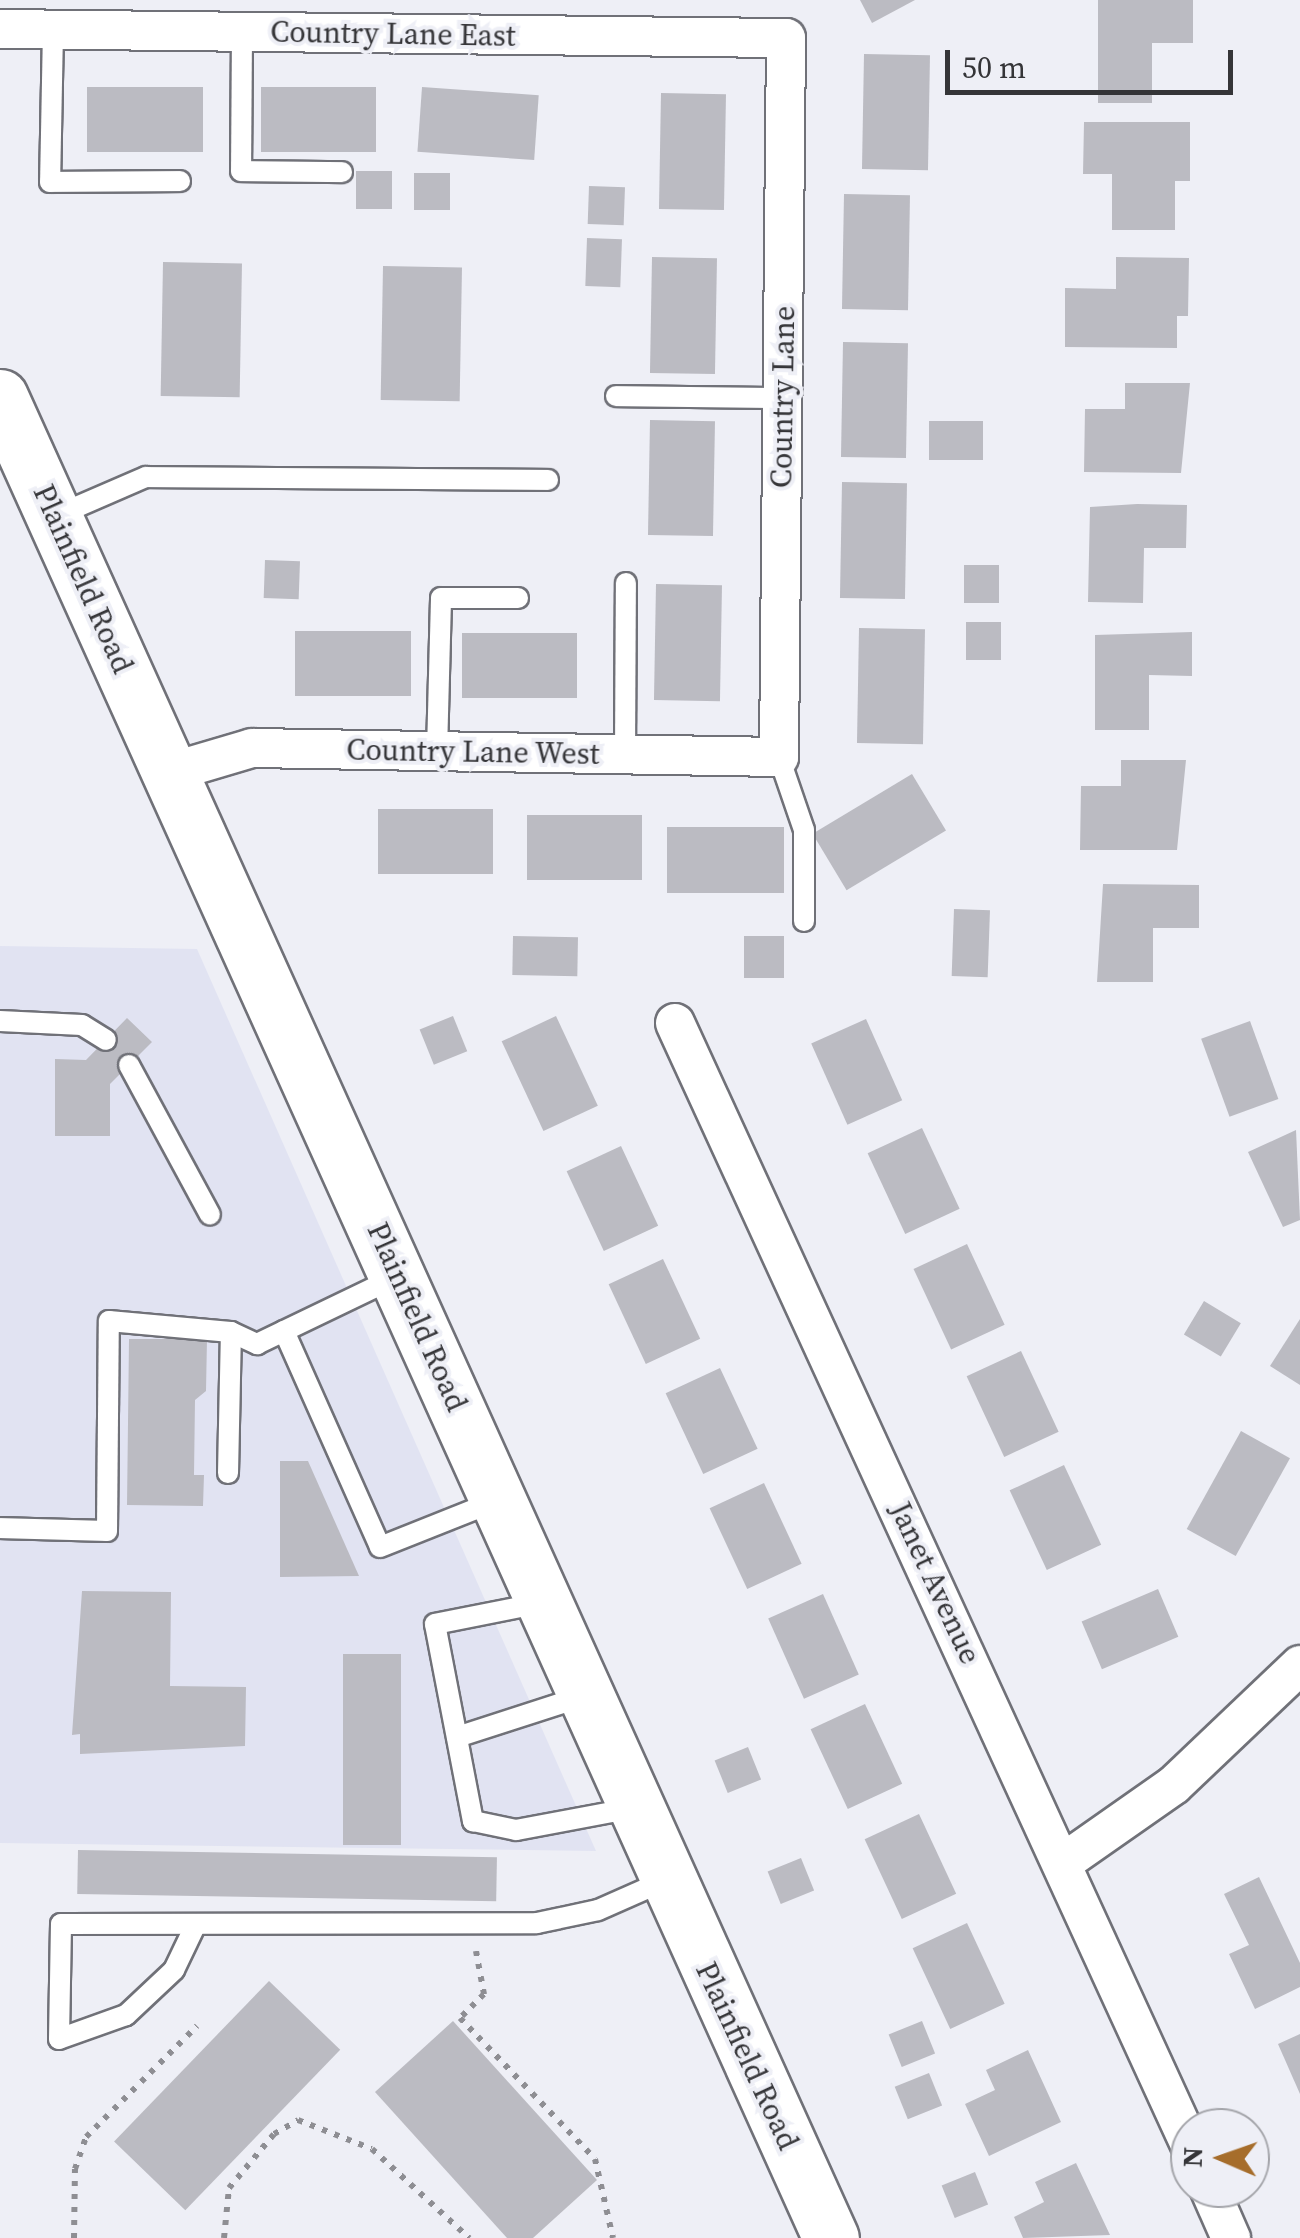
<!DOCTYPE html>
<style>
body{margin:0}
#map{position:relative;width:1300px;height:2238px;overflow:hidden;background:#eeeff6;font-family:"Source Serif 4",serif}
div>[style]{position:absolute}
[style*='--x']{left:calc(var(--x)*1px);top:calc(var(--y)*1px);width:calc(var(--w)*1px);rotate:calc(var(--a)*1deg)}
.built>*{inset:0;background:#e1e3f2}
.building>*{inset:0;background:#bbbbc2;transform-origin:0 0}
.path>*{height:6px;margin-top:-3px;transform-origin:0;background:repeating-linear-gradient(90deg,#8e8e93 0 5px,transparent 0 13px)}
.roads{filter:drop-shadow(2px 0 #707178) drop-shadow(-2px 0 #707178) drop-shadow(0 2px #707178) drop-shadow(0 -2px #707178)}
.service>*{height:20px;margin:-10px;padding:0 10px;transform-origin:10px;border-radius:10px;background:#fff}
.minor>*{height:38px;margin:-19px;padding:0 19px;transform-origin:19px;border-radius:19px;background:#fff}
.secondary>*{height:55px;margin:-27.5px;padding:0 27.5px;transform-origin:27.5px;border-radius:27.5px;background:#fff}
span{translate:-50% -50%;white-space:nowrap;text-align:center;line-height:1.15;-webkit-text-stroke:8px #eeeff6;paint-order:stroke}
.street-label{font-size:30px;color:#353538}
.north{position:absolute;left:1170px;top:2108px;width:100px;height:100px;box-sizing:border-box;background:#eeeff6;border:2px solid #a4a5aa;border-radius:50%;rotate:272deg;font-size:28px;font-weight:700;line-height:40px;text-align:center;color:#353538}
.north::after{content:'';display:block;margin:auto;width:35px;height:45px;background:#a66d2b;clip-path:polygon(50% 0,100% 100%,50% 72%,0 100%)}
.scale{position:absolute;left:945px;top:50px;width:288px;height:45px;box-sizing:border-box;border:5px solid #353538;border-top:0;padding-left:12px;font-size:30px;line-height:35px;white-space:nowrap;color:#353538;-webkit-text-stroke:8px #eeeff6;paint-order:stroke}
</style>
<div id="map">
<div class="built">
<div style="clip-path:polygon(0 946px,197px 949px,596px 1851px,0 1843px)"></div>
</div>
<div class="building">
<div style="clip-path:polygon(860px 0,915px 0,872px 23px)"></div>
<div style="clip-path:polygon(1098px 0,1193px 0,1193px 43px,1152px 43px,1152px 103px,1098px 103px)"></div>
<div style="left:864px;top:54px;width:66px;height:115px;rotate:1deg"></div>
<div style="left:87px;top:87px;width:116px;height:65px"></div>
<div style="left:261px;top:87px;width:115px;height:65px"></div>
<div style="left:422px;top:87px;width:117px;height:65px;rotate:4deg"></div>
<div style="left:661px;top:93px;width:65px;height:116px;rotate:1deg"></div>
<div style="clip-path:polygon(1084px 122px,1190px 122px,1190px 181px,1175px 181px,1175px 230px,1112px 230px,1112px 174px,1083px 174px)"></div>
<div style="left:356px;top:171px;width:36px;height:38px"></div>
<div style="left:414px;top:173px;width:36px;height:37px"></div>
<div style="left:589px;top:186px;width:36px;height:38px;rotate:2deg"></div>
<div style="left:844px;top:194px;width:66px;height:115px;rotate:1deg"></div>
<div style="left:587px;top:238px;width:35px;height:48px;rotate:2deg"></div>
<div style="left:652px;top:257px;width:65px;height:116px;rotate:1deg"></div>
<div style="clip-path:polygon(1116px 257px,1189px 258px,1188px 316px,1177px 316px,1177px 348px,1065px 347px,1065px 288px,1116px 289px)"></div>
<div style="left:163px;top:262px;width:79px;height:134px;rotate:1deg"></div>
<div style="left:383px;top:266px;width:79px;height:134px;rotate:1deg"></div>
<div style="left:843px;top:342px;width:65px;height:115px;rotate:1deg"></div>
<div style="clip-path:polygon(1125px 383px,1190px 383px,1181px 473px,1084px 472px,1085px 409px,1125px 409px)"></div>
<div style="left:650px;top:420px;width:65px;height:115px;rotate:1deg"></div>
<div style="left:929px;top:421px;width:54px;height:39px"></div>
<div style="left:842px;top:482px;width:65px;height:116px;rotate:1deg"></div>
<div style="clip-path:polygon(1137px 504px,1187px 505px,1186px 548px,1144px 548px,1143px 603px,1088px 602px,1090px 507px)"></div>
<div style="left:265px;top:560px;width:35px;height:38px;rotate:2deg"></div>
<div style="left:999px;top:565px;width:38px;height:35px;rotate:90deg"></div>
<div style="left:656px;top:584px;width:66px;height:116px;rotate:1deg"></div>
<div style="left:966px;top:622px;width:35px;height:38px"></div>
<div style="left:859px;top:628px;width:66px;height:115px;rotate:1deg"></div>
<div style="left:295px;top:631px;width:116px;height:65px"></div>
<div style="clip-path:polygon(1192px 632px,1192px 676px,1149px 675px,1149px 730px,1095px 730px,1095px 635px)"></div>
<div style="left:462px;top:633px;width:115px;height:65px"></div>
<div style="clip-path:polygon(1121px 760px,1186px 760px,1177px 850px,1080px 850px,1081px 786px,1121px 786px)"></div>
<div style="left:912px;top:774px;width:66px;height:116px;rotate:59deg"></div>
<div style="left:378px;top:809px;width:115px;height:65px"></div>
<div style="left:527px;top:815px;width:115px;height:65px"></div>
<div style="left:667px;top:827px;width:117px;height:66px"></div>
<div style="clip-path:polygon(1103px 884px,1199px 885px,1199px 928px,1153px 928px,1153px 982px,1097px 982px)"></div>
<div style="left:954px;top:909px;width:36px;height:67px;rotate:2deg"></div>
<div style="left:513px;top:936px;width:65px;height:39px;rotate:1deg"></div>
<div style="left:744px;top:936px;width:40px;height:42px"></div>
<div style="left:453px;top:1016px;width:38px;height:36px;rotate:68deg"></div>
<div style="left:556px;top:1016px;width:99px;height:60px;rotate:65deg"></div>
<div style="clip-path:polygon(127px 1018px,152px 1042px,110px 1084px,110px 1136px,55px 1136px,55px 1059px,86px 1060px)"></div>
<div style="left:866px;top:1019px;width:89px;height:60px;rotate:66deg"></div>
<div style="left:1250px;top:1021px;width:83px;height:52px;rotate:70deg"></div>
<div style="left:922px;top:1128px;width:89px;height:60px;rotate:65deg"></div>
<div style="clip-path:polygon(1296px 1130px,1300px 1220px,1283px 1227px,1248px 1152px)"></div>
<div style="left:621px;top:1146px;width:88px;height:60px;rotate:65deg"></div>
<div style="left:967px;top:1244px;width:89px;height:59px;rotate:65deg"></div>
<div style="left:663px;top:1259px;width:88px;height:60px;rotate:65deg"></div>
<div style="left:1204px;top:1301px;width:43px;height:39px;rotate:31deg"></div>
<div style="clip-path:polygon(1300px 1319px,1300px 1385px,1270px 1366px)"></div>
<div style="clip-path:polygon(129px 1339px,207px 1339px,206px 1391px,195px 1400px,194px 1475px,204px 1475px,203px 1506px,127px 1505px)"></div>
<div style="left:1021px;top:1351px;width:89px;height:60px;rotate:65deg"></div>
<div style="left:720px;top:1368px;width:89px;height:60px;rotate:65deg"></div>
<div style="left:1241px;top:1431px;width:56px;height:112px;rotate:29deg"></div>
<div style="clip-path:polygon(280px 1461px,308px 1461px,359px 1576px,280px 1577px)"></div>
<div style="left:1064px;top:1465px;width:88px;height:60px;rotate:65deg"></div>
<div style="left:764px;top:1483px;width:89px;height:60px;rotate:65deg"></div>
<div style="left:1158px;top:1589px;width:52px;height:83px;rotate:67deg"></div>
<div style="clip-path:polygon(82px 1591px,171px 1592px,170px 1686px,246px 1687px,245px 1746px,80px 1754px,80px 1734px,72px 1735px)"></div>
<div style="left:823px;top:1594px;width:88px;height:60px;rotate:66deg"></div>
<div style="left:343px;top:1654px;width:58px;height:191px"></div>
<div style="left:865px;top:1704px;width:88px;height:60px;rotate:65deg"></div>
<div style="left:748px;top:1747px;width:35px;height:36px;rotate:68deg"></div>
<div style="left:919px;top:1814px;width:88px;height:60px;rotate:65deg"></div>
<div style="left:78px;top:1850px;width:419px;height:44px;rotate:1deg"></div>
<div style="left:801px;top:1858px;width:35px;height:36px;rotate:68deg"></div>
<div style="clip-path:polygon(1259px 1877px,1300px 1963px,1300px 1987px,1255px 2009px,1229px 1954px,1249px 1945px,1224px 1894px)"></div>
<div style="left:967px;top:1923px;width:89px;height:60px;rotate:65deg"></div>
<div style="left:269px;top:1981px;width:99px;height:223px;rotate:44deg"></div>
<div style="clip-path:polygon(453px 2021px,597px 2180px,533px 2238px,507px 2238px,375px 2092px)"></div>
<div style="left:922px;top:2021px;width:35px;height:36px;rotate:68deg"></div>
<div style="clip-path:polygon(1300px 2034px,1300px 2094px,1278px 2044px)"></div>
<div style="clip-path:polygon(1028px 2050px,1061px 2122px,989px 2156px,965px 2104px,995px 2090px,986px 2070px)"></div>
<div style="left:929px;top:2073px;width:35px;height:37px;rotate:68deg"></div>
<div style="clip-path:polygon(1076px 2163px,1110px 2235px,1023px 2238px,1014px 2217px,1044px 2202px,1035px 2182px)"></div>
<div style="left:975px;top:2172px;width:35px;height:36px;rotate:68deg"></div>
</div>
<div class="path">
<div style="--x:476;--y:1951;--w:44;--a:79.5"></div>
<div style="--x:484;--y:1994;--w:34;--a:135"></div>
<div style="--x:460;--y:2018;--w:195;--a:46.2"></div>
<div style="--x:595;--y:2159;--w:81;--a:77.2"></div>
<div style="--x:74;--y:2238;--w:69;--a:-89.2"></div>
<div style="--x:75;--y:2169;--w:34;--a:-71"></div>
<div style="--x:86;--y:2137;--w:157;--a:-45"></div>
<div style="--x:224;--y:2238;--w:50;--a:-84.3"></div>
<div style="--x:229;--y:2188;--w:70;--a:-50.2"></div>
<div style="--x:274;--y:2134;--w:28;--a:-30"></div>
<div style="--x:298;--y:2120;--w:79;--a:21.4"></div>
<div style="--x:372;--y:2149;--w:132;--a:42.5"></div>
</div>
<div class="roads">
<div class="service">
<div style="--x:53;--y:30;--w:152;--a:91.1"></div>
<div style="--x:50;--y:182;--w:130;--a:-0.4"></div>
<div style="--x:242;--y:32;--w:139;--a:90.4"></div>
<div style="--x:241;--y:171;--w:101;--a:0.6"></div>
<div style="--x:616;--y:396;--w:167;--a:0.7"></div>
<div style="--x:58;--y:515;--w:96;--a:-23.4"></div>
<div style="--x:146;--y:477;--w:402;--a:0.4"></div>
<div style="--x:437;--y:752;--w:154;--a:-88.5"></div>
<div style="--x:441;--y:598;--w:77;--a:0"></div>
<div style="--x:625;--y:755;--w:172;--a:-89.7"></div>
<div style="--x:779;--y:757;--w:77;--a:71.1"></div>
<div style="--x:804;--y:830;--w:91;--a:90"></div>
<div style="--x:0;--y:1021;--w:82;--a:2.8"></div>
<div style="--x:82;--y:1025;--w:28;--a:32"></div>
<div style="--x:129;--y:1065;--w:170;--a:61.6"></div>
<div style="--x:284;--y:1331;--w:236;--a:66"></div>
<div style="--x:380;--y:1547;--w:127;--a:-21.7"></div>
<div style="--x:228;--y:1473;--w:141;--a:-88.8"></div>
<div style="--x:0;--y:1528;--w:107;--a:1.6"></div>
<div style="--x:107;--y:1531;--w:210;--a:-89.5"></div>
<div style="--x:109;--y:1321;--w:122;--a:5.2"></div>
<div style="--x:231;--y:1332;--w:29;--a:25"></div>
<div style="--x:257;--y:1344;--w:154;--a:-25.7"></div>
<div style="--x:541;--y:1603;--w:108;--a:168.8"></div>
<div style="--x:435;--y:1624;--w:201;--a:79.1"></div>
<div style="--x:473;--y:1821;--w:44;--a:11.8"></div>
<div style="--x:516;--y:1830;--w:119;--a:-10.6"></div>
<div style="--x:457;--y:1737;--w:133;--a:-17.9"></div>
<div style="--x:196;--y:1924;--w:51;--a:115.6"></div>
<div style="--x:174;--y:1970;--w:66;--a:136.8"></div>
<div style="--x:126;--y:2015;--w:71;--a:160.3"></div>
<div style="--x:59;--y:2039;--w:115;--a:-89"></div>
<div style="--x:61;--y:1924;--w:476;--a:-0.1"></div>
<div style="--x:537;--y:1923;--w:62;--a:-12"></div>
<div style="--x:598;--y:1910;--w:74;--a:-23.8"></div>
</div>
<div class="minor">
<div style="--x:0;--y:29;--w:786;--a:0.66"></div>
<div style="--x:786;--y:38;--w:719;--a:90.56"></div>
<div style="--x:779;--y:757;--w:527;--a:-179.02"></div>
<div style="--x:252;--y:748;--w:84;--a:163.5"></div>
<div style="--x:675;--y:1023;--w:1235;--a:65.34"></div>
<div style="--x:1064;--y:1862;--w:134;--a:-35"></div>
<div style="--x:1174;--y:1785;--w:174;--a:-43.6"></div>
<div style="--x:1209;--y:2188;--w:55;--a:66.3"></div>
</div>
<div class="secondary">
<div style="--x:0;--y:397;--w:2020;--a:65.71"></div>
</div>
</div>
<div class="street-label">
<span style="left:393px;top:34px;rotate:1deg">Country Lane East</span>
<span style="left:783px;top:397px;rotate:-89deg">Country Lane</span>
<span style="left:83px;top:579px;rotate:66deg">Plainfield Road</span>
<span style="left:473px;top:752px;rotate:1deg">Country Lane West</span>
<span style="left:417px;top:1317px;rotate:66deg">Plainfield Road</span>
<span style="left:935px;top:1583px;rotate:65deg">Janet Avenue</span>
<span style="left:747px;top:2056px;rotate:65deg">Plainfield Road</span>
</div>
<div class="north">N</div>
<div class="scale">50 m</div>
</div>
